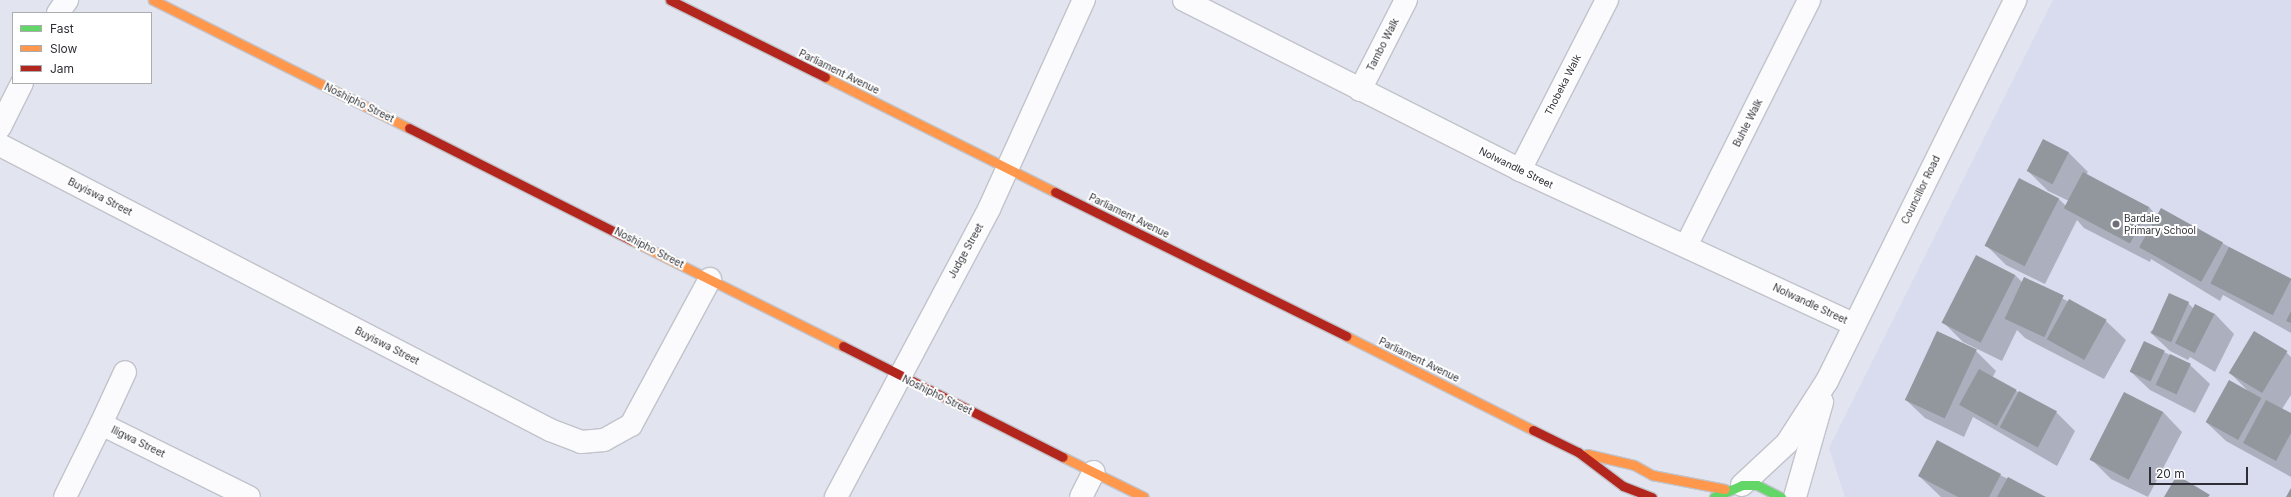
<!DOCTYPE html>
<style>
body{margin:0}
#map{position:relative;width:2291px;height:497px;overflow:hidden;background:#e2e5ef;font-family:Inter,sans-serif}
div>[style]{position:absolute}
[style*='--x']{left:calc(var(--x)*1px);top:calc(var(--y)*1px);width:calc(var(--w)*1px);rotate:calc(var(--a)*1deg)}
.built>*{inset:0;background:#d8dcee}
.shadow>*{inset:0;background:#0003}
.building>*{inset:0;background:#92969d;transform-origin:0 0}
.roads{filter:drop-shadow(1px 0 #c1c3cb) drop-shadow(-1px 0 #c1c3cb) drop-shadow(0 1px #c1c3cb) drop-shadow(0 -1px #c1c3cb)}
.street>*{height:22px;margin:-11px;padding:0 11px;transform-origin:11px;border-radius:11px;background:#fbfbfd}
.fast>*{height:9px;margin:-4.5px;padding:0 4.5px;transform-origin:4.5px;border-radius:4.5px;background:#63d668}
.slow>*{height:9px;margin:-4.5px;padding:0 4.5px;transform-origin:4.5px;border-radius:4.5px;background:#ff974d}
.jam>*{height:9px;margin:-4.5px;padding:0 4.5px;transform-origin:4.5px;border-radius:4.5px;background:#b3261e}
.dots>*{width:11px;height:11px;translate:-50% -50%;box-sizing:border-box;border:2px solid #fff;border-radius:50%}
span{translate:-50% -50%;white-space:nowrap;text-align:center;line-height:1.15;-webkit-text-stroke:4px #fff;paint-order:stroke}
.street-label{font-size:10px;color:#2e2f36}
.poi-label{font-size:10px;color:#2e2f36}
.left{translate:0 -50%;text-align:left}
.legend{position:absolute;left:12px;top:12px;width:140px;height:72px;box-sizing:border-box;background:#fff;border:1px solid #abacaf;margin:0;padding:5px 7px;list-style:none;font-size:12px;color:#2e2f36}
.legend li{display:flex;align-items:center;gap:8px;height:20px}
.legend b{width:20px;border:1px solid #abacaf}
.scale{position:absolute;left:2149px;top:467px;width:99px;height:18px;box-sizing:border-box;border:2px solid #2e2f36;border-top:0;padding-left:5px;font-size:12px;line-height:14px;white-space:nowrap;color:#2e2f36;-webkit-text-stroke:3px #fff;paint-order:stroke}
</style>
<div id="map">
<div class="built">
<div style="clip-path:polygon(2053px 0,2291px 0,2291px 497px,1845px 497px,1829px 448px)"></div>
</div>
<div class="shadow">
<div style="clip-path:polygon(2068px 152px,2088px 172px,2086px 175px,2149px 207px,2157px 216px,2222px 243px,2291px 280px,2291px 333px,2223px 295px,2220px 301px,2151px 259px,2150px 262px,2084px 228px,2077px 220px,2045px 284px,2006px 265px,1987px 246px,2058px 198px,2066px 206px,2069px 201px,2048px 191px,2029px 172px)"></div>
<div style="clip-path:polygon(2015px 275px,2023px 283px,2025px 279px,2106px 321px,2126px 340px,2104px 379px,2025px 338px,2017px 330px,2002px 361px,1963px 342px,1944px 323px)"></div>
<div style="clip-path:polygon(2188px 303px,2194px 309px,2215px 314px,2234px 334px,2215px 372px,2190px 357px,2188px 360px,2170px 351px,2150px 332px)"></div>
<div style="clip-path:polygon(1976px 351px,1996px 371px,1992px 378px,2056px 412px,2075px 431px,2057px 466px,1973px 417px,1964px 437px,1925px 418px,1905px 399px)"></div>
<div style="clip-path:polygon(2164px 352px,2190px 365px,2210px 384px,2195px 413px,2150px 390px,2130px 371px)"></div>
<div style="clip-path:polygon(2286px 352px,2291px 357px,2291px 395px,2282px 409px,2291px 414px,2291px 477px,2226px 441px,2206px 422px,2249px 392px,2230px 373px)"></div>
<div style="clip-path:polygon(2163px 412px,2182px 432px,2148px 497px,2111px 479px,2092px 460px)"></div>
<div style="clip-path:polygon(2000px 475px,2044px 497px,1941px 497px,1919px 476px)"></div>
</div>
<div class="building">
<div style="left:2043px;top:139px;width:29px;height:36px;rotate:27deg"></div>
<div style="left:2083px;top:172px;width:75px;height:41px;rotate:28deg"></div>
<div style="left:2019px;top:178px;width:45px;height:76px;rotate:27deg"></div>
<div style="left:2161px;top:208px;width:71px;height:45px;rotate:29deg"></div>
<div style="left:2229px;top:247px;width:70px;height:41px;rotate:27deg"></div>
<div style="left:1976px;top:255px;width:44px;height:76px;rotate:27deg"></div>
<div style="left:2024px;top:277px;width:44px;height:46px;rotate:25deg"></div>
<div style="left:2169px;top:293px;width:22px;height:44px;rotate:24deg"></div>
<div style="left:2069px;top:299px;width:43px;height:46px;rotate:29deg"></div>
<div style="left:2195px;top:304px;width:22px;height:44px;rotate:27deg"></div>
<div style="clip-path:polygon(2291px 311px,2291px 323px,2286px 321px)"></div>
<div style="left:1937px;top:331px;width:44px;height:76px;rotate:25deg"></div>
<div style="left:2254px;top:331px;width:39px;height:49px;rotate:31deg"></div>
<div style="left:2144px;top:341px;width:23px;height:34px;rotate:25deg"></div>
<div style="left:2170px;top:354px;width:23px;height:34px;rotate:25deg"></div>
<div style="left:1979px;top:369px;width:43px;height:41px;rotate:29deg"></div>
<div style="left:2229px;top:380px;width:37px;height:48px;rotate:29deg"></div>
<div style="left:2019px;top:391px;width:43px;height:41px;rotate:28deg"></div>
<div style="left:2124px;top:392px;width:44px;height:76px;rotate:27deg"></div>
<div style="clip-path:polygon(2266px 400px,2291px 413px,2291px 433px,2276px 461px,2243px 443px)"></div>
<div style="clip-path:polygon(1937px 440px,2001px 474px,1989px 497px,1958px 497px,1918px 476px)"></div>
<div style="clip-path:polygon(2177px 475px,2210px 495px,2208px 497px,2164px 497px)"></div>
<div style="clip-path:polygon(2008px 477px,2046px 497px,1997px 497px)"></div>
<div style="clip-path:polygon(2291px 488px,2291px 497px,2286px 497px)"></div>
</div>
<div class="roads">
<div class="street">
<div style="--x:1184;--y:0;--w:377;--a:26.8"></div>
<div style="--x:1520;--y:170;--w:368;--a:24.8"></div>
<div style="--x:58;--y:13;--w:16;--a:-55"></div>
<div style="--x:1360;--y:90;--w:101;--a:-62.9"></div>
<div style="--x:0;--y:127;--w:49;--a:-63.4"></div>
<div style="--x:0;--y:145;--w:619;--a:27.39"></div>
<div style="--x:550;--y:430;--w:33;--a:21"></div>
<div style="--x:581;--y:442;--w:23;--a:-5"></div>
<div style="--x:604;--y:440;--w:31;--a:-29"></div>
<div style="--x:631;--y:425;--w:166;--a:-61.6"></div>
<div style="--x:1520;--y:170;--w:191;--a:-62.9"></div>
<div style="--x:1686;--y:246;--w:275;--a:-63.4"></div>
<div style="--x:101;--y:424;--w:57;--a:-65.2"></div>
<div style="--x:1742;--y:485;--w:62;--a:-43"></div>
<div style="--x:1787;--y:443;--w:74;--a:-57.2"></div>
<div style="--x:1827;--y:381;--w:425;--a:-63.7"></div>
<div style="--x:65;--y:497;--w:81;--a:-63.7"></div>
<div style="--x:101;--y:424;--w:165;--a:26.3"></div>
<div style="--x:836;--y:497;--w:326;--a:-62"></div>
<div style="--x:989;--y:209;--w:230;--a:-65.6"></div>
<div style="--x:1081;--y:497;--w:28;--a:-63"></div>
<div style="--x:1795;--y:497;--w:99;--a:-74.1"></div>
</div>
<div class="fast">
<div style="--x:1714;--y:497;--w:30;--a:-23"></div>
<div style="--x:1742;--y:485;--w:15;--a:0"></div>
<div style="--x:1757;--y:485;--w:27;--a:27"></div>
</div>
<div class="slow">
<div style="--x:153;--y:0;--w:286;--a:26.6"></div>
<div style="--x:825;--y:77;--w:257;--a:26.6"></div>
<div style="--x:631;--y:240;--w:237;--a:26.6"></div>
<div style="--x:1346;--y:336;--w:209;--a:26.7"></div>
<div style="--x:1587;--y:454;--w:48;--a:13.2"></div>
<div style="--x:1634;--y:465;--w:21;--a:29"></div>
<div style="--x:1652;--y:475;--w:74;--a:10.9"></div>
<div style="--x:1063;--y:457;--w:90;--a:26.3"></div>
</div>
<div class="jam">
<div style="--x:670;--y:0;--w:173;--a:26.4"></div>
<div style="--x:409;--y:128;--w:249;--a:26.8"></div>
<div style="--x:1055;--y:192;--w:325;--a:26.3"></div>
<div style="--x:843;--y:346;--w:246;--a:26.8"></div>
<div style="--x:1533;--y:430;--w:50;--a:26.1"></div>
<div style="--x:1578;--y:452;--w:56;--a:37.1"></div>
<div style="--x:1623;--y:486;--w:31;--a:21"></div>
</div>
</div>
<div class="dots">
<div style="left:2116px;top:224px;background:#6d6f77"></div>
</div>
<div class="street-label">
<span style="left:1383px;top:45px;rotate:-63deg">Tambo Walk</span>
<span style="left:839px;top:72px;rotate:26deg">Parliament Avenue</span>
<span style="left:1563px;top:85px;rotate:-63deg">Thobeka Walk</span>
<span style="left:359px;top:103px;rotate:26deg">Noshipho Street</span>
<span style="left:1748px;top:123px;rotate:-63deg">Buhle Walk</span>
<span style="left:1516px;top:168px;rotate:26deg">Nolwandle Street</span>
<span style="left:1921px;top:190px;rotate:-64deg">Councillor Road</span>
<span style="left:100px;top:197px;rotate:27deg">Buyiswa Street</span>
<span style="left:1129px;top:216px;rotate:26deg">Parliament Avenue</span>
<span style="left:649px;top:248px;rotate:27deg">Noshipho Street</span>
<span style="left:966px;top:251px;rotate:-61deg">Judge Street</span>
<span style="left:1810px;top:304px;rotate:25deg">Nolwandle Street</span>
<span style="left:387px;top:346px;rotate:27deg">Buyiswa Street</span>
<span style="left:1419px;top:360px;rotate:26deg">Parliament Avenue</span>
<span style="left:937px;top:395px;rotate:26deg">Noshipho Street</span>
<span style="left:138px;top:442px;rotate:26deg">Iligwa Street</span>
</div>
<div class="poi-label">
<span class="left" style="left:2124px;top:224px">Bardale<br>Primary School</span>
</div>
<ul class="legend">
<li><b style="height:5px;background:#63d668"></b>Fast</li>
<li><b style="height:5px;background:#ff974d"></b>Slow</li>
<li><b style="height:5px;background:#b3261e"></b>Jam</li>
</ul>
<div class="scale">20 m</div>
</div>
